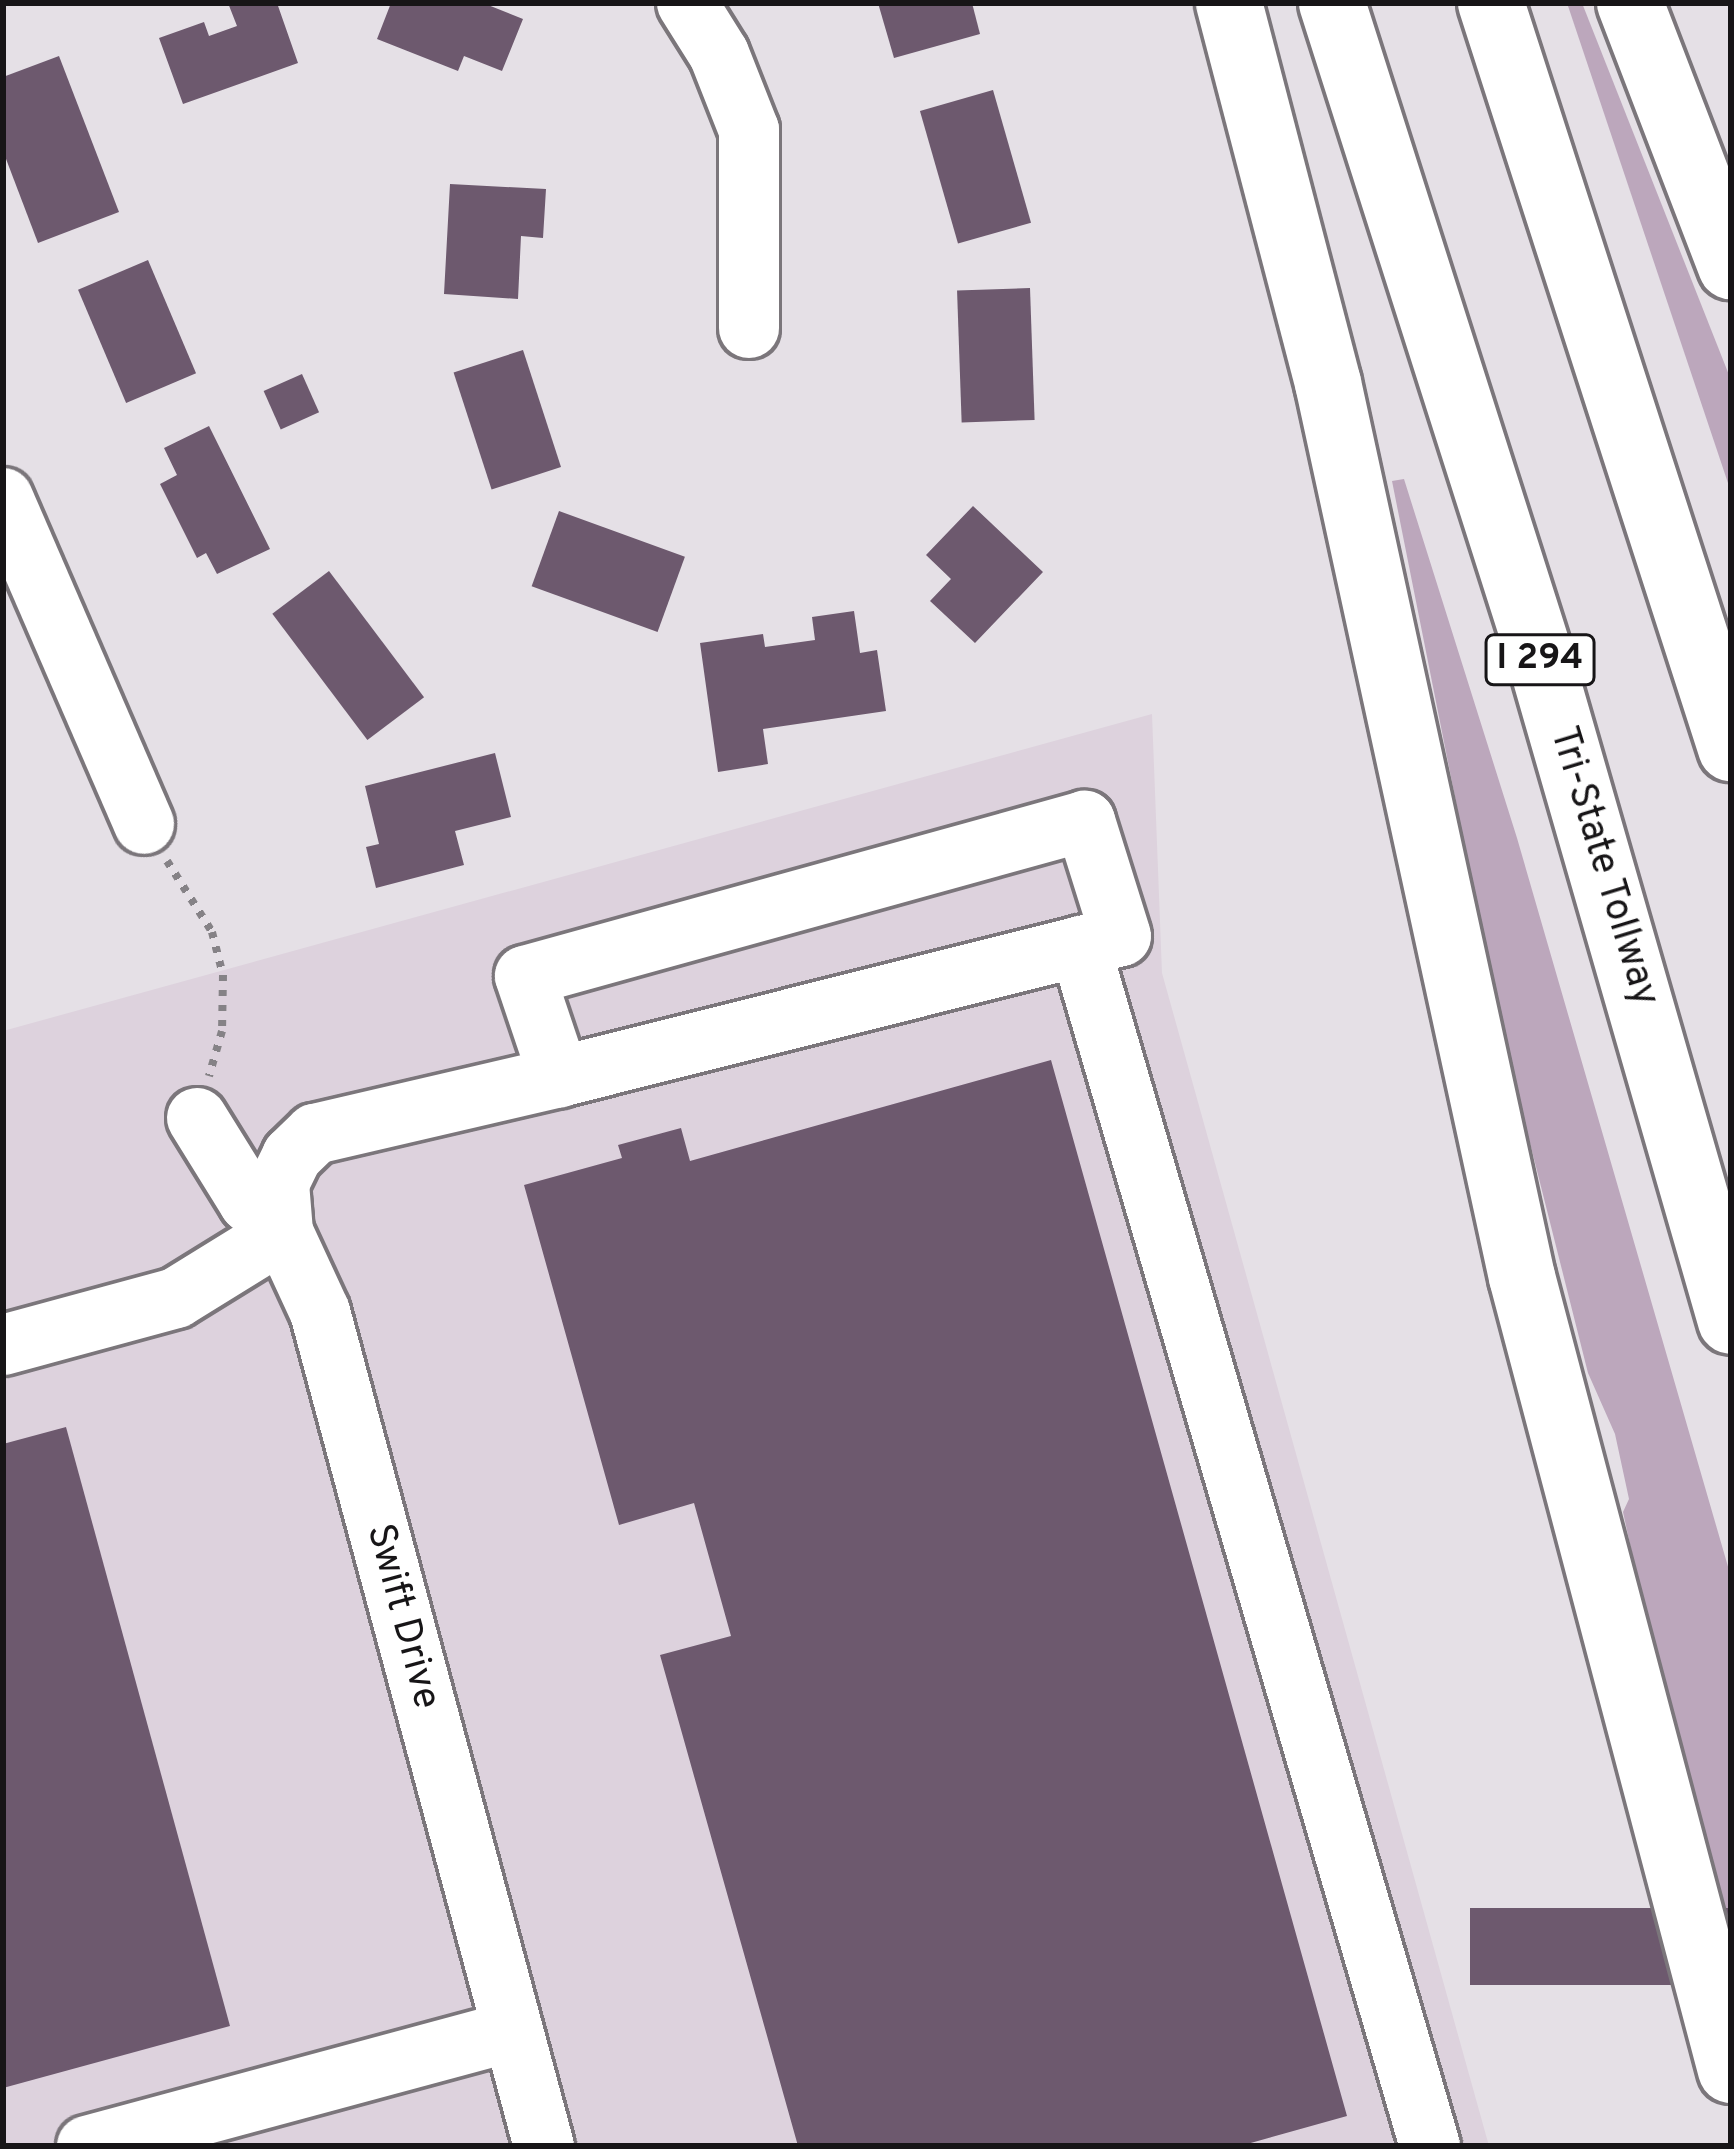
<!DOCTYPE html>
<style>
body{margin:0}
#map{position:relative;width:1734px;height:2149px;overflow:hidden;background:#e5e0e6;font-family:Overpass,sans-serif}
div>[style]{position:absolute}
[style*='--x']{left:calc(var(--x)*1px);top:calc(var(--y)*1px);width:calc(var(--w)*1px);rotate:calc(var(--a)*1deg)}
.built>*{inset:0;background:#ddd2dd}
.green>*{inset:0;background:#bca7bc}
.building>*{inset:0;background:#6d596e;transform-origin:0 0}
.path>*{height:8px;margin-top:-4px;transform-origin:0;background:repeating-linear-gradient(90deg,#858286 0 6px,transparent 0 15px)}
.roads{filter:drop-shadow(3px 0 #7b767b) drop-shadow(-3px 0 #7b767b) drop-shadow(0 3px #7b767b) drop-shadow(0 -3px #7b767b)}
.minor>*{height:60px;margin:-30px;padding:0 30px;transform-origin:30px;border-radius:30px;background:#fff}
.highway>*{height:66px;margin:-33px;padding:0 33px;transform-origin:33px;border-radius:33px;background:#fff}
span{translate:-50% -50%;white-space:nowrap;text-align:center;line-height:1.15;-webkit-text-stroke:12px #fff;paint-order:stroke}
.shield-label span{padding:3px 9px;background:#fff;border:3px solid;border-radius:9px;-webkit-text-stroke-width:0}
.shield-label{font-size:36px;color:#171517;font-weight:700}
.street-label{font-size:39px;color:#171517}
.frame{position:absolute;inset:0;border:6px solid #171517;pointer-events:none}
</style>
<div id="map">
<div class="built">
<div style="clip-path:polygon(1152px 714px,1162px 973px,1489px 2146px,3px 2146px,3px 1031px)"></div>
</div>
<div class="green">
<div style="clip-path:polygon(1567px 3px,1582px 3px,1731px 380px,1731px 492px)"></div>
<div style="clip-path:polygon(1404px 479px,1517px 838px,1731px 1577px,1731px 1908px,1710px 1913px,1623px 1512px,1629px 1499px,1615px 1434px,1588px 1373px,1501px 1028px,1392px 481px)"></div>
</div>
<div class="building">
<div style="clip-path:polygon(228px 3px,277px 3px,298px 63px,183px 104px,159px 38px,204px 22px,209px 36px,237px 26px)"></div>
<div style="clip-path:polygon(391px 3px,483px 3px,523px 19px,502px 71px,464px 56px,458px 71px,377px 39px)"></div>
<div style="clip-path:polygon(878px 3px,972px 3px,980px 34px,894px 58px)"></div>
<div style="clip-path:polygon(59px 56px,119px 212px,38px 243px,3px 151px,3px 77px)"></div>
<div style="left:993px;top:90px;width:138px;height:76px;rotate:74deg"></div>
<div style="clip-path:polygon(450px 184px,546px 189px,543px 238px,521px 236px,518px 299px,444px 294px)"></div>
<div style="left:148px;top:260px;width:123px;height:76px;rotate:67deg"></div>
<div style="left:1030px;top:288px;width:132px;height:73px;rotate:88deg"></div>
<div style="left:523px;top:350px;width:123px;height:73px;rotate:72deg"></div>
<div style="left:302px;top:374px;width:42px;height:42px;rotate:66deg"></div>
<div style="clip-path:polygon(209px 426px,270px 549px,217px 574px,206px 553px,197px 558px,160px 484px,177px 475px,164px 448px)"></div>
<div style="clip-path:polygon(973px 506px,1043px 572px,975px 643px,930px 601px,951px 579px,926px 555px)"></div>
<div style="left:559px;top:511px;width:134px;height:80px;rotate:20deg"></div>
<div style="left:329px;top:571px;width:158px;height:71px;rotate:53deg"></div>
<div style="clip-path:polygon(854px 611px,860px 653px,877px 650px,886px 711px,763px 729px,768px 764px,718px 772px,700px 643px,763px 634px,765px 647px,815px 640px,812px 617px)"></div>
<div style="clip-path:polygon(495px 753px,511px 817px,455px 831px,464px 865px,376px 888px,366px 847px,379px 844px,365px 786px)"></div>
<div style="clip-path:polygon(1051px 1060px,1347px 2116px,1240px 2146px,798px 2146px,660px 1655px,731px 1636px,694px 1503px,619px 1525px,524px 1185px,622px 1158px,618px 1145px,681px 1128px,690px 1161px)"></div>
<div style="clip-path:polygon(66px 1427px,230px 2026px,3px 2088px,3px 1444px)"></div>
<div style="left:1731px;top:1908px;width:77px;height:261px;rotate:90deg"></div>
</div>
<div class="path">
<div style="--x:167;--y:861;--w:84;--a:57.6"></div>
<div style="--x:212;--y:932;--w:44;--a:75.7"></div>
<div style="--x:223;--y:975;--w:56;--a:91"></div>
<div style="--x:222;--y:1031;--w:47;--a:106.1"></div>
</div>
<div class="roads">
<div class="minor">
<div style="--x:687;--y:3;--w:60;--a:57.9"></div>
<div style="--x:719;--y:54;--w:82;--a:68.5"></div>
<div style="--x:749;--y:130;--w:198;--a:90"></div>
<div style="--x:3;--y:498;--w:355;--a:66.6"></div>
<div style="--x:1080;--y:946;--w:1250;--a:73.74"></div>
<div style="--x:197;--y:1118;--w:99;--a:58.2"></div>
<div style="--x:249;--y:1202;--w:45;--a:41.4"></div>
<div style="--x:283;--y:1232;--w:88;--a:65.2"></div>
<div style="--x:320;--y:1312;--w:864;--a:74.97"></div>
<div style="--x:3;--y:1345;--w:179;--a:-15.2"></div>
<div style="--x:176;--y:1298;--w:126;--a:-31.7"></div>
<div style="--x:283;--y:1232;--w:49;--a:-94.7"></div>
<div style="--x:279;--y:1183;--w:30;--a:-64"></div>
<div style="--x:292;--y:1156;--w:32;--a:-44"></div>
<div style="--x:315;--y:1134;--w:251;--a:-13.1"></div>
<div style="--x:559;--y:1077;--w:579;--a:-14.08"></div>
<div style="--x:1121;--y:936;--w:121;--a:-107.4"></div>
<div style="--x:1085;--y:821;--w:581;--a:164.53"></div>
<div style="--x:525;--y:976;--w:107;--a:71.4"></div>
<div style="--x:87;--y:2146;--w:441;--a:-15.1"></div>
</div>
<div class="highway">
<div style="--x:1229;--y:3;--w:393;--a:75.4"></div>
<div style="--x:1328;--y:383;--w:915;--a:77.76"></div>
<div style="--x:1522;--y:1277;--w:820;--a:75.24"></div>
<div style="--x:1332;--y:3;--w:679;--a:72.34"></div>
<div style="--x:1538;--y:650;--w:698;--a:73.95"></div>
<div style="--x:1491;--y:3;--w:783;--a:72.14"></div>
<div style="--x:1630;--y:3;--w:282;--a:69"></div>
</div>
</div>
<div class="shield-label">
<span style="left:1540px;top:660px">I 294</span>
</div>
<div class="street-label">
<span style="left:1602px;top:867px;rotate:73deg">Tri-State Tollway</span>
<span style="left:401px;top:1617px;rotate:75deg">Swift Drive</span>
</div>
<div class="frame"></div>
</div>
